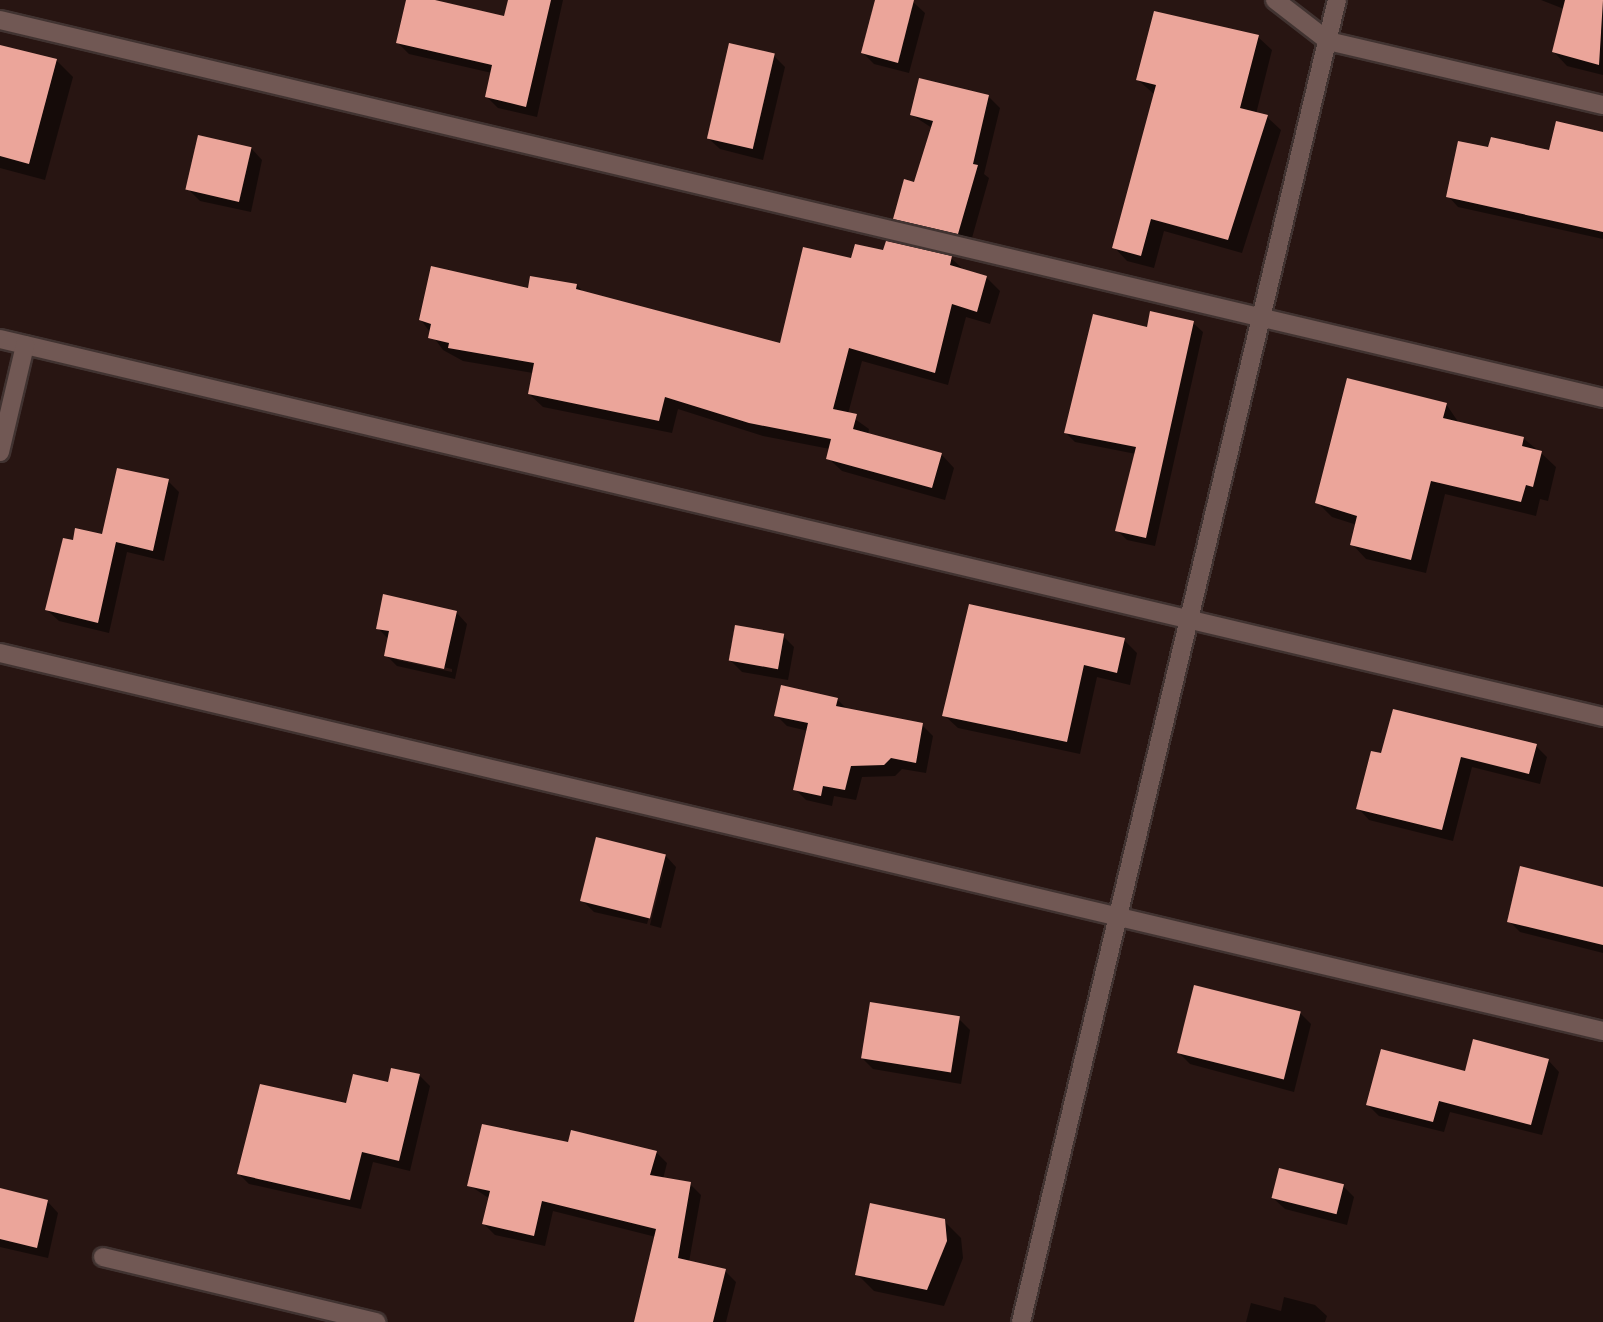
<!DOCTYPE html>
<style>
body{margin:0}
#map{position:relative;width:1603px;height:1322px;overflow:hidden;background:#281512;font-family:"Times New Roman",serif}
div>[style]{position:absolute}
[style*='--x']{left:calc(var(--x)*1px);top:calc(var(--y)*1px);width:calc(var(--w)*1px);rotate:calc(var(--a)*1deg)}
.shadow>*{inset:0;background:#0007}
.building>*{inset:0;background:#eba59a;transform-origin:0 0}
.roads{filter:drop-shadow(2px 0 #413331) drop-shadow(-2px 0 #413331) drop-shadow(0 2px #413331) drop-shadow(0 -2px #413331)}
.minor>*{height:18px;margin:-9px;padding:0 9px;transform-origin:9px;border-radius:9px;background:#715854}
span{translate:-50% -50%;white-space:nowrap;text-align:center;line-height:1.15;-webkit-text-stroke:7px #1e0c09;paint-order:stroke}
</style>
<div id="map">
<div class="shadow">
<div style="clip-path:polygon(408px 0,505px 18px,509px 0,563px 0,537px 117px,498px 108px,487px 97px,492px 73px,409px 54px,398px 43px)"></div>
<div style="clip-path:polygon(877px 0,913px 2px,925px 13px,909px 73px,874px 64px,863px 53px)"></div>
<div style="clip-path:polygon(1541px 0,1603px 0,1603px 75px,1567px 66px,1554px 52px,1564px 9px)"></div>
<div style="clip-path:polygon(1258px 37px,1272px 50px,1256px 114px,1267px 117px,1281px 130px,1242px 253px,1164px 231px,1154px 268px,1127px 261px,1114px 247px,1155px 95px,1138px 80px)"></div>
<div style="clip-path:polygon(0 46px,56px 60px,73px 77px,45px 180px,0 168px)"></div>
<div style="clip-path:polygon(774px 56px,785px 67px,763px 160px,720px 149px,708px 138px)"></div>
<div style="clip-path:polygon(989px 97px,1000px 108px,984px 174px,989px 178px,970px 245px,906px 230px,895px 218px,916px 184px,932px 128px,912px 115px)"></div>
<div style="clip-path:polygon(1603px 134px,1603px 239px,1458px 207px,1448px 196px,1489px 150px,1551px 152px)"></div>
<div style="clip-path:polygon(251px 148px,262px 160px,251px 212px,200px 201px,188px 189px)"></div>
<div style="clip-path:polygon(885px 252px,951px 258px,965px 271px,987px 278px,1000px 291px,990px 324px,966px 317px,948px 385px,862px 361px,848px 414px,869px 429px,868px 435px,941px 454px,954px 468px,945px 500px,842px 471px,828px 458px,830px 449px,763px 436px,678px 409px,672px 433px,543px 407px,529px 394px,533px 373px,463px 361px,443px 350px,421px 320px,529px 290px,577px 285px,584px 293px,781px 345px,852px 260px)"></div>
<div style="clip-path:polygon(1193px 323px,1203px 332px,1155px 546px,1127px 540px,1117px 530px,1136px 454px,1075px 442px,1065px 432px,1148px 329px)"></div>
<div style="clip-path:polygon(1446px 404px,1459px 423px,1523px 438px,1541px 453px,1556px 467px,1548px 501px,1540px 499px,1536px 516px,1445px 494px,1426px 573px,1366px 559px,1352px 544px,1357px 525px,1332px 517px,1317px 502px)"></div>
<div style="clip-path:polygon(168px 481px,179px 492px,164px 561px,127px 552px,109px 633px,59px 621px,47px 610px,74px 542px,103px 536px)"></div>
<div style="clip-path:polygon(evenodd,456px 612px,467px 624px,455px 679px,397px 666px,386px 655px,389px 640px,378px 628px,456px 612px,397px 657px,452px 669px,452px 672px,397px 660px,397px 657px)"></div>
<div style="clip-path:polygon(783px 636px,794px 647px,788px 680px,742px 672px,731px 661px)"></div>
<div style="clip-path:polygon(1124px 640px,1137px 653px,1130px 685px,1097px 677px,1080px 754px,958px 728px,944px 715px)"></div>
<div style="clip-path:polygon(837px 699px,849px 711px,922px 725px,933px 736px,926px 773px,902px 769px,895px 776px,862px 777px,856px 800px,834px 796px,832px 806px,806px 800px,795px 789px,808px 731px,787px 726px,776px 715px)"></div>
<div style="clip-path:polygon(1536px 746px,1547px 757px,1540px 784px,1472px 767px,1453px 841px,1369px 820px,1358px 808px,1382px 755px)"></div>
<div style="clip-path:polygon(665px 855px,676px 867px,661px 928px,650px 925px,666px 861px,647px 924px,594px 912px,583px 901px)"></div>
<div style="clip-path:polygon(1603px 888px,1603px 953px,1520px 932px,1509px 921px)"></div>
<div style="clip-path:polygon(1300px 1013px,1311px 1024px,1294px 1092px,1190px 1064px,1179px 1053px)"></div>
<div style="clip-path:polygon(959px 1019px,970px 1030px,961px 1084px,873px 1069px,862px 1058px)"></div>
<div style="clip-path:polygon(1548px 1060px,1559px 1072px,1542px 1135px,1450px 1112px,1444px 1132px,1379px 1116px,1368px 1105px,1466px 1073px)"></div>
<div style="clip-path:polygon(419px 1075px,430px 1086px,410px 1171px,373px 1162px,361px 1209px,249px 1184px,238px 1173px,347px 1106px,389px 1084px)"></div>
<div style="clip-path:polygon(570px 1144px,656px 1152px,667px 1163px,663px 1179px,690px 1184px,701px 1195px,689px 1262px,725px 1271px,736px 1282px,726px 1322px,640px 1322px,656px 1237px,553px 1211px,545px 1246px,495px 1235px,484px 1224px,490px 1199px,469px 1185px)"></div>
<div style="clip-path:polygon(1343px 1186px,1354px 1197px,1347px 1225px,1285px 1209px,1273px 1198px)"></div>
<div style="clip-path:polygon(0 1190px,47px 1201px,58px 1213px,48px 1258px,0 1247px)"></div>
<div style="clip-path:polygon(944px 1221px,961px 1238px,963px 1258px,944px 1306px,874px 1291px,857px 1274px)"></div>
<div style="clip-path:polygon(1284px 1297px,1315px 1305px,1327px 1316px,1325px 1322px,1246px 1322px,1251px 1303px,1281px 1311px)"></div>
</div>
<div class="building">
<div style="clip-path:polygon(406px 0,435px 0,504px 16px,508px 0,551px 0,526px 107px,485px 97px,492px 65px,396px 43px)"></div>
<div style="clip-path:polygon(875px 0,914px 0,898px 63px,861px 53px)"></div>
<div style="clip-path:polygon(1565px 0,1603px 0,1599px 65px,1552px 52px)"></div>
<div style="clip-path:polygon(1154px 11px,1259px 35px,1240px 108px,1268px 115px,1228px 240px,1151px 219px,1141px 256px,1112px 248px,1156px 85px,1136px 80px)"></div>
<div style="left:729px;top:43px;width:47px;height:98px;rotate:13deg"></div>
<div style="clip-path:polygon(0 45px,57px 59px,29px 164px,0 156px)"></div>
<div style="clip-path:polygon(919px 78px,989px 95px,973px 164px,978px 165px,958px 234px,893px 219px,904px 179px,914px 182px,933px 121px,910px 115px)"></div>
<div style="clip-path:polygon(1556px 121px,1603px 132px,1603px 232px,1446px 197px,1458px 141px,1488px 147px,1491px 137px,1549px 150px)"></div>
<div style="left:198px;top:135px;width:55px;height:56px;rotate:13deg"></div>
<div style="clip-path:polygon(886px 241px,952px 256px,950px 265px,987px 276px,977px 312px,952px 304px,935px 373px,849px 348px,833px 409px,857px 414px,853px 429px,942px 453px,932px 488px,826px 459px,831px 439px,749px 423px,665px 397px,659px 421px,528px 394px,534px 363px,448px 348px,449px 343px,428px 338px,431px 324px,419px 320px,431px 266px,528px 288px,530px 276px,577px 284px,576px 289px,780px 343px,803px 247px,851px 258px,855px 244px,883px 250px)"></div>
<div style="clip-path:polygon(1150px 311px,1194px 321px,1146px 538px,1115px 531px,1136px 447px,1064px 433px,1093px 314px,1147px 327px)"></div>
<div style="clip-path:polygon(1347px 378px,1447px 403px,1443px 418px,1524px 437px,1522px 446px,1542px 451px,1533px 487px,1526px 485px,1521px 502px,1431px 481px,1411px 560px,1350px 545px,1357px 516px,1315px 503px)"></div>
<div style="clip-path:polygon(117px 468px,169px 479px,153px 551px,116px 542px,98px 623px,45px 610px,63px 538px,73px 540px,75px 528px,102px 534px)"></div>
<div style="clip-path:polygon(383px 594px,457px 611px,444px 669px,384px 656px,389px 631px,376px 629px)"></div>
<div style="clip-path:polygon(969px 604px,1125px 638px,1117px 673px,1084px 665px,1067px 742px,942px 716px)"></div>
<div style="left:735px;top:625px;width:50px;height:36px;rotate:10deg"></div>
<div style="clip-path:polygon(781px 685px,838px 698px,836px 706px,923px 723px,916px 763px,891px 758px,884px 765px,851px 766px,845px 790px,823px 786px,821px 796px,793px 790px,808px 723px,774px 716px)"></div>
<div style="clip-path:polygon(1393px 709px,1537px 744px,1529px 774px,1461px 757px,1442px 830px,1356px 809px,1371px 751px,1381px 753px)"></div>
<div style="left:596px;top:837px;width:72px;height:66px;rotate:14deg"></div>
<div style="clip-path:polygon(1520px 866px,1603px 887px,1603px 945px,1507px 922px)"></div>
<div style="left:1194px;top:985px;width:110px;height:70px;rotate:14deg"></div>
<div style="left:870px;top:1002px;width:91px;height:57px;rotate:9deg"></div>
<div style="clip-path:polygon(1473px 1039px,1549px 1059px,1531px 1125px,1439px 1101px,1433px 1122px,1366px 1105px,1381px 1049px,1465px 1071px)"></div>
<div style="clip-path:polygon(391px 1068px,420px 1074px,399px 1161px,362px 1152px,350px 1200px,237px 1174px,260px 1084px,346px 1103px,353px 1074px,388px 1082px)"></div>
<div style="clip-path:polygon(482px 1124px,568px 1142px,571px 1130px,657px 1151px,650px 1175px,691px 1182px,678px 1258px,726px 1269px,713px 1322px,634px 1322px,656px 1229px,542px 1201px,534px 1236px,482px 1224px,490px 1191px,467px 1186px)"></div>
<div style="left:1279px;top:1168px;width:67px;height:31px;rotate:14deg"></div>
<div style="clip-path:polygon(0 1188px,48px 1200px,37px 1248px,0 1239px)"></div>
<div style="clip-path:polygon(870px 1203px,945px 1219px,947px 1241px,927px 1290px,855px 1275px)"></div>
</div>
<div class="roads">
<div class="minor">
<div style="--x:1275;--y:0;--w:67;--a:37.7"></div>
<div style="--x:1328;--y:41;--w:282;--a:13.1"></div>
<div style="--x:0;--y:20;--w:1647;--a:13.27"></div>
<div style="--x:0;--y:339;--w:1647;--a:13.27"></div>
<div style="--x:0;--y:452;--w:110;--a:-76.8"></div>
<div style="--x:0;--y:653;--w:1647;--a:13.27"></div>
<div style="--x:103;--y:1257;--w:281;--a:13.4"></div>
<div style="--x:1021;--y:1322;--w:1359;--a:-76.56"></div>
</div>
</div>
</div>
